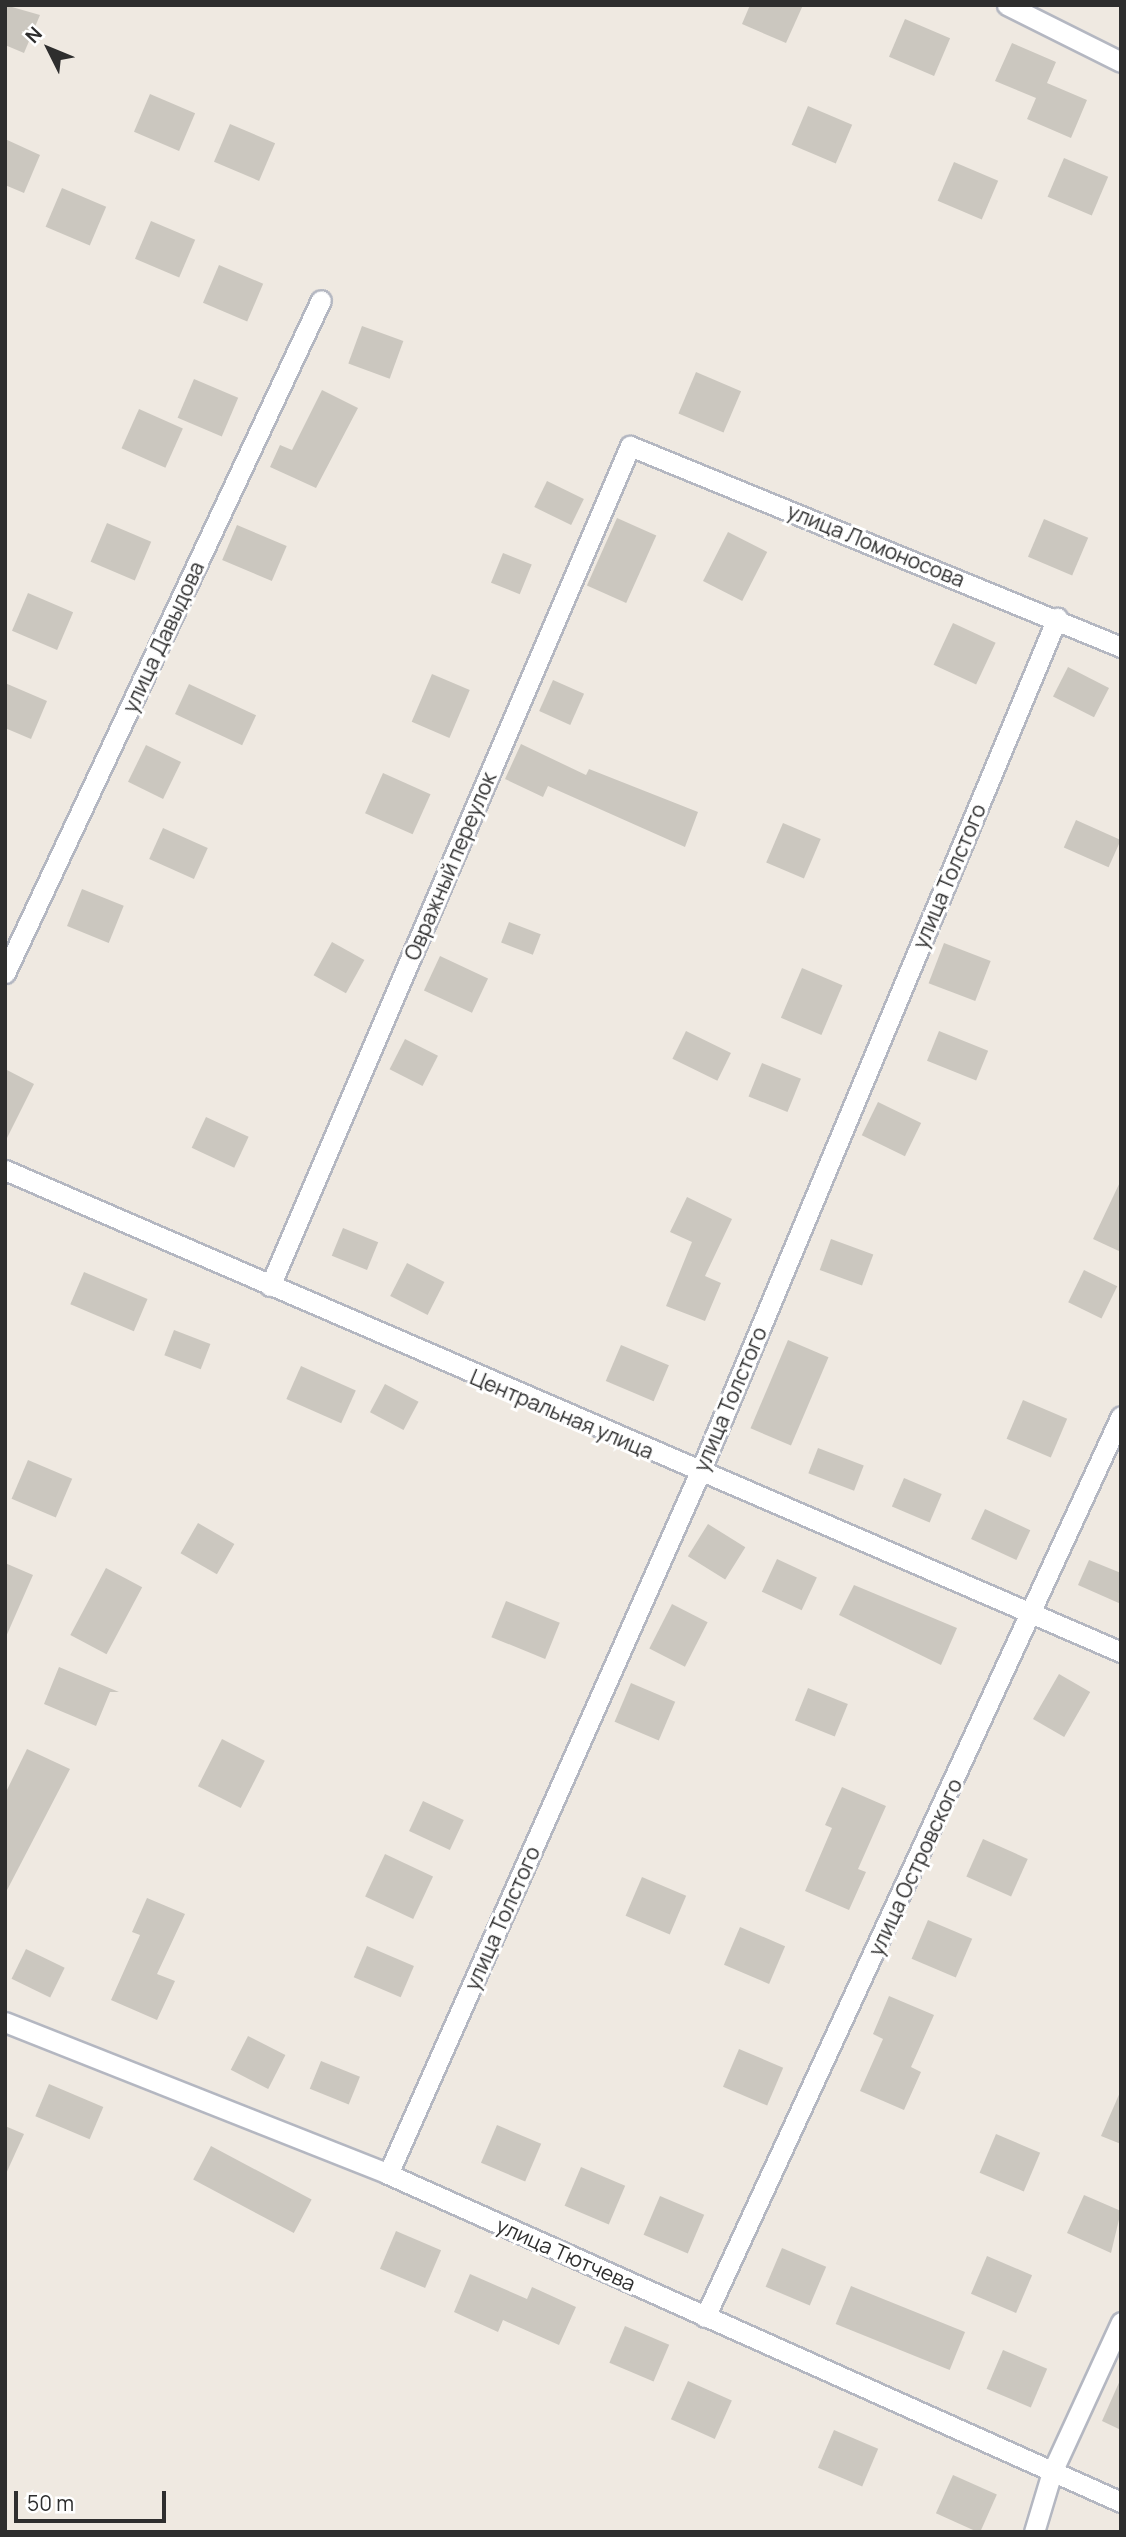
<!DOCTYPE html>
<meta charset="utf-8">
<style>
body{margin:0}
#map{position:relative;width:1126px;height:2537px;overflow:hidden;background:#efe9e1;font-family:Manrope,sans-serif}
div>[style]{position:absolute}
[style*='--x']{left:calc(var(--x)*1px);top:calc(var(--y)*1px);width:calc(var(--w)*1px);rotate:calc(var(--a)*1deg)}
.building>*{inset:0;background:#cbc7bf;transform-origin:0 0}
.roads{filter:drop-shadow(2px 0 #b4b7c1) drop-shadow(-2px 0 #b4b7c1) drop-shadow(0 2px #b4b7c1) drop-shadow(0 -2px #b4b7c1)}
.minor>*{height:19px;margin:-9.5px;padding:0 9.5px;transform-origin:9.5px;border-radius:9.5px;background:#fff}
span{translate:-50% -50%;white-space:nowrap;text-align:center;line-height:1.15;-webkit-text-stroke:6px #fff;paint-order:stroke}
.street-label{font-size:21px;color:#2e2e2e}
.frame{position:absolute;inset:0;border:7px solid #2e2e2e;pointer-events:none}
.north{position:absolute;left:14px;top:14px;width:70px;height:70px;-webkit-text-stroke:5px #fff;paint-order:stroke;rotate:313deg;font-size:19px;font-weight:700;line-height:28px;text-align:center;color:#2e2e2e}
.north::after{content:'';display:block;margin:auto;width:24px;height:32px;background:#2e2e2e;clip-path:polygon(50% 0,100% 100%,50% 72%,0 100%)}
.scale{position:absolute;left:14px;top:2491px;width:152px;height:32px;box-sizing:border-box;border:4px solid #2e2e2e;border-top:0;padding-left:9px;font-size:21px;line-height:24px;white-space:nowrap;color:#2e2e2e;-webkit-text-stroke:5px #fff;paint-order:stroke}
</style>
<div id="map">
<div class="building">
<div style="clip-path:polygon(5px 5px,40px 15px,24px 53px,5px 45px)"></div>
<div style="clip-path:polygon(750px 5px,803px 5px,786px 43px,742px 24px)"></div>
<div style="left:905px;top:19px;width:49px;height:41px;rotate:23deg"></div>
<div style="clip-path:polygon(1012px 43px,1056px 62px,1047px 83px,1087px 100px,1071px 138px,1027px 119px,1036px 98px,995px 81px)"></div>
<div style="left:150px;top:94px;width:49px;height:41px;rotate:23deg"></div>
<div style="left:808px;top:106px;width:48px;height:42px;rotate:23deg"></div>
<div style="left:230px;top:124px;width:49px;height:41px;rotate:23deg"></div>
<div style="clip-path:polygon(5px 139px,40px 155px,24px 193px,5px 185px)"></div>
<div style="left:1064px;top:158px;width:48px;height:42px;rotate:23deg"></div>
<div style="left:954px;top:162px;width:48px;height:42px;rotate:23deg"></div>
<div style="left:62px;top:188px;width:48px;height:42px;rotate:23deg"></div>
<div style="left:151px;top:221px;width:48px;height:41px;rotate:23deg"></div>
<div style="left:219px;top:265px;width:48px;height:41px;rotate:23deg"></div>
<div style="left:362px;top:326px;width:44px;height:40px;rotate:20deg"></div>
<div style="left:696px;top:372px;width:49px;height:45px;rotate:23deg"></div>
<div style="left:194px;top:379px;width:48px;height:42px;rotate:23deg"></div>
<div style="clip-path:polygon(322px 390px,358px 408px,316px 488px,270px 467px,280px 445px,292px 450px)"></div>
<div style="left:139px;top:409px;width:48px;height:43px;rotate:24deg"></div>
<div style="left:547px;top:481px;width:41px;height:29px;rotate:26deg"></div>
<div style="left:617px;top:518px;width:43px;height:74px;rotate:24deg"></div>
<div style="left:1044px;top:519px;width:48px;height:41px;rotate:23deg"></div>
<div style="left:107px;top:523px;width:48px;height:42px;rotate:23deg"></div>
<div style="left:237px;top:525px;width:54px;height:38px;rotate:23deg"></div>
<div style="left:728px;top:532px;width:44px;height:55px;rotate:27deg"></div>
<div style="left:503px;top:553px;width:31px;height:32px;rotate:22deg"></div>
<div style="left:28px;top:593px;width:49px;height:41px;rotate:23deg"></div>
<div style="left:953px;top:623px;width:47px;height:46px;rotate:25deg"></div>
<div style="left:1068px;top:667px;width:46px;height:33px;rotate:27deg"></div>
<div style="left:432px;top:674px;width:41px;height:52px;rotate:23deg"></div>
<div style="left:553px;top:680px;width:34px;height:34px;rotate:24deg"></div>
<div style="clip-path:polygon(5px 683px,47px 701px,31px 739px,5px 728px)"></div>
<div style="left:189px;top:684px;width:74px;height:33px;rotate:25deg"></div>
<div style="clip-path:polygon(521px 744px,586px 775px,589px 769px,698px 812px,685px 847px,548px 786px,543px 797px,505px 779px)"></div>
<div style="left:146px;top:745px;width:39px;height:41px;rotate:26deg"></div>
<div style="left:383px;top:773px;width:52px;height:44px;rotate:24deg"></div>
<div style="left:1076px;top:820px;width:49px;height:30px;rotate:24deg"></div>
<div style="left:783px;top:823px;width:41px;height:43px;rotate:23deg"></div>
<div style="left:163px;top:828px;width:49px;height:34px;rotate:24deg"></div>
<div style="left:82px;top:889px;width:45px;height:40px;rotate:22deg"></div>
<div style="left:509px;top:922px;width:34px;height:22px;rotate:21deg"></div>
<div style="left:332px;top:942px;width:37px;height:38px;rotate:29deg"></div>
<div style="left:944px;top:943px;width:50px;height:43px;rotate:21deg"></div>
<div style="left:440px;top:956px;width:53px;height:38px;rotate:25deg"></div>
<div style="left:802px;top:968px;width:44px;height:54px;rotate:23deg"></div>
<div style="left:686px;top:1031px;width:50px;height:31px;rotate:26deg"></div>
<div style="left:939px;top:1031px;width:53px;height:32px;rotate:22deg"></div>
<div style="left:405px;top:1039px;width:37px;height:34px;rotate:27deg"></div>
<div style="left:762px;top:1063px;width:42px;height:36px;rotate:22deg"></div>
<div style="clip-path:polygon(5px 1069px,34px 1084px,5px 1142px)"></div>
<div style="left:878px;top:1102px;width:48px;height:37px;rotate:26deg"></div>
<div style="left:206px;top:1117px;width:47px;height:34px;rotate:25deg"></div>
<div style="clip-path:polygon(1121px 1180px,1121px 1252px,1093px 1239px)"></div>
<div style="clip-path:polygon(687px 1197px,732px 1219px,705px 1276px,721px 1283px,705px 1321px,666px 1306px,692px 1242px,670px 1232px)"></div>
<div style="left:343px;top:1228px;width:38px;height:30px;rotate:22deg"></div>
<div style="left:831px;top:1239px;width:45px;height:33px;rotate:20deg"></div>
<div style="left:407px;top:1263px;width:42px;height:37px;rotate:27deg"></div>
<div style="left:1084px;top:1270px;width:37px;height:36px;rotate:26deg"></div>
<div style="left:84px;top:1272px;width:69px;height:35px;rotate:23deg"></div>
<div style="left:174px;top:1330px;width:39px;height:27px;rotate:21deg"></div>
<div style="left:788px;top:1340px;width:44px;height:96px;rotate:23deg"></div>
<div style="left:621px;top:1345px;width:52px;height:39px;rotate:23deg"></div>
<div style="left:301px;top:1366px;width:60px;height:36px;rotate:24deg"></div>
<div style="left:385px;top:1384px;width:38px;height:32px;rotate:28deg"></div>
<div style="left:1023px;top:1400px;width:48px;height:42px;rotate:23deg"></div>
<div style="left:818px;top:1448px;width:49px;height:27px;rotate:21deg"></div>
<div style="left:28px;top:1460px;width:48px;height:42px;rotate:23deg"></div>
<div style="left:904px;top:1478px;width:41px;height:31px;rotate:23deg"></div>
<div style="left:985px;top:1509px;width:50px;height:33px;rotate:25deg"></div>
<div style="left:198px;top:1523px;width:42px;height:35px;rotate:30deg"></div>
<div style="left:708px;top:1524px;width:44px;height:38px;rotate:32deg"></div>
<div style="left:777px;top:1559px;width:44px;height:36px;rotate:25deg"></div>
<div style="clip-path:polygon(1089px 1560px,1121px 1573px,1121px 1604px,1078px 1585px)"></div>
<div style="clip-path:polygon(5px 1563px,33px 1575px,5px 1639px)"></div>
<div style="left:106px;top:1568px;width:41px;height:76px;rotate:28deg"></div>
<div style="clip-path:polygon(854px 1585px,957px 1628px,941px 1665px,839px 1615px)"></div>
<div style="left:506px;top:1601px;width:58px;height:39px;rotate:22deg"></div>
<div style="left:672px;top:1604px;width:40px;height:50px;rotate:27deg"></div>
<div style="clip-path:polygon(59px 1667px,119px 1692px,110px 1692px,96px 1726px,44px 1704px)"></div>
<div style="left:1059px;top:1674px;width:36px;height:52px;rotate:30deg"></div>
<div style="left:631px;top:1683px;width:48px;height:42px;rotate:23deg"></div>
<div style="left:808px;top:1688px;width:43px;height:35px;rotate:22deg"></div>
<div style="left:222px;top:1739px;width:48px;height:53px;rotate:27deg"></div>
<div style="clip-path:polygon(27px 1749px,70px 1769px,5px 1894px,5px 1794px)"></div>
<div style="clip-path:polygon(842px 1787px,886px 1806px,858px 1869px,866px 1872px,849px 1910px,805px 1891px,832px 1828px,825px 1825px)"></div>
<div style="left:423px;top:1801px;width:45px;height:33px;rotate:25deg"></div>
<div style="left:983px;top:1839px;width:49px;height:41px;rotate:24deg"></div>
<div style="left:385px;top:1854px;width:53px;height:47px;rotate:25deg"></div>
<div style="left:642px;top:1877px;width:48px;height:42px;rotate:23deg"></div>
<div style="clip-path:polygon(147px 1898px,185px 1914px,157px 1974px,175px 1981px,157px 2020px,111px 2000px,140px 1935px,132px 1932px)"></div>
<div style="left:928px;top:1920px;width:48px;height:42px;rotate:23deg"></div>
<div style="left:740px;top:1927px;width:49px;height:41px;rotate:23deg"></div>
<div style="left:367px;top:1946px;width:51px;height:34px;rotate:23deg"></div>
<div style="left:26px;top:1949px;width:43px;height:33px;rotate:26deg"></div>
<div style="clip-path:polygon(889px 1996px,934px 2015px,911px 2067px,921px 2072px,904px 2110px,860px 2091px,883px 2039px,873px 2034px)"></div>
<div style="left:248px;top:2036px;width:42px;height:38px;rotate:27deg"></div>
<div style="left:739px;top:2049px;width:48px;height:41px;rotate:23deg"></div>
<div style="left:321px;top:2061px;width:42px;height:30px;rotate:22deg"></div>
<div style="left:49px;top:2084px;width:59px;height:35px;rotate:23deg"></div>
<div style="clip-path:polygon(1121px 2090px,1121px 2144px,1101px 2136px)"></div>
<div style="left:497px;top:2125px;width:48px;height:41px;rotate:23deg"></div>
<div style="clip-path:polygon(5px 2126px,24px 2134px,5px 2176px)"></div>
<div style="left:996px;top:2134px;width:48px;height:42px;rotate:23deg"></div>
<div style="left:211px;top:2146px;width:114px;height:38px;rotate:28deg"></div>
<div style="left:581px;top:2167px;width:48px;height:42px;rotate:23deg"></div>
<div style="clip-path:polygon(1084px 2195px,1121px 2211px,1111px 2253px,1067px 2233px)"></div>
<div style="left:660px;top:2196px;width:48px;height:42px;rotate:23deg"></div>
<div style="left:396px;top:2231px;width:49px;height:41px;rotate:23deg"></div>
<div style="left:782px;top:2248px;width:48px;height:42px;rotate:23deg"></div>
<div style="left:987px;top:2256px;width:49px;height:41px;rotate:23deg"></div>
<div style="clip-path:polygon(470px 2274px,527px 2299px,532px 2287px,576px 2307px,559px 2345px,503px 2320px,498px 2332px,454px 2312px)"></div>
<div style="left:851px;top:2286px;width:123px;height:41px;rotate:22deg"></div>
<div style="left:625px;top:2326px;width:48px;height:40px;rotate:23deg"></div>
<div style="left:1003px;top:2350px;width:48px;height:42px;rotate:23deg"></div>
<div style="clip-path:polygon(1121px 2378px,1121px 2430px,1102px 2421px)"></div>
<div style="left:688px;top:2381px;width:48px;height:42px;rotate:24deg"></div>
<div style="left:834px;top:2430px;width:48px;height:41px;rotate:23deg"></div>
<div style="left:953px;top:2475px;width:48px;height:42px;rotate:24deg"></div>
</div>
<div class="roads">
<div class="minor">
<div style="--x:1007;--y:5;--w:127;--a:26.6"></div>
<div style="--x:5;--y:973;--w:743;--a:-64.85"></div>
<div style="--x:5;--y:1170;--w:1216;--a:23.36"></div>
<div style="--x:270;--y:1286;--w:914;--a:-66.8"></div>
<div style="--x:630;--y:446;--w:531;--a:22.26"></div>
<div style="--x:5;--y:2022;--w:412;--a:21.6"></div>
<div style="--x:388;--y:2174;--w:803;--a:24.11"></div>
<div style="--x:388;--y:2174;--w:768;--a:-66.04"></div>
<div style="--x:700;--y:1472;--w:926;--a:-67.31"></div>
<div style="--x:705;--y:2317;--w:992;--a:-65.22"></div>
<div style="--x:1034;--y:2532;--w:63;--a:-73.3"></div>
<div style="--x:1052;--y:2472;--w:165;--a:-65.3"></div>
</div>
</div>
<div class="street-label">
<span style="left:876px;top:545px;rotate:22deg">улица Ломоносова</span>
<span style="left:163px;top:637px;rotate:-65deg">улица Давыдова</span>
<span style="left:450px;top:866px;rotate:-67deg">Овражный переулок</span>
<span style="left:949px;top:876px;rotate:-67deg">улица Толстого</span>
<span style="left:730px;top:1399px;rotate:-67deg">улица Толстого</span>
<span style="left:562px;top:1414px;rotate:23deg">Центральная улица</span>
<span style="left:915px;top:1867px;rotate:-65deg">улица Островского</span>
<span style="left:502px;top:1918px;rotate:-66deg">улица Толстого</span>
<span style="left:566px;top:2254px;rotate:24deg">улица Тютчева</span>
</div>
<div class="frame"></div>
<div class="north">N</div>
<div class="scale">50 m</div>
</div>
